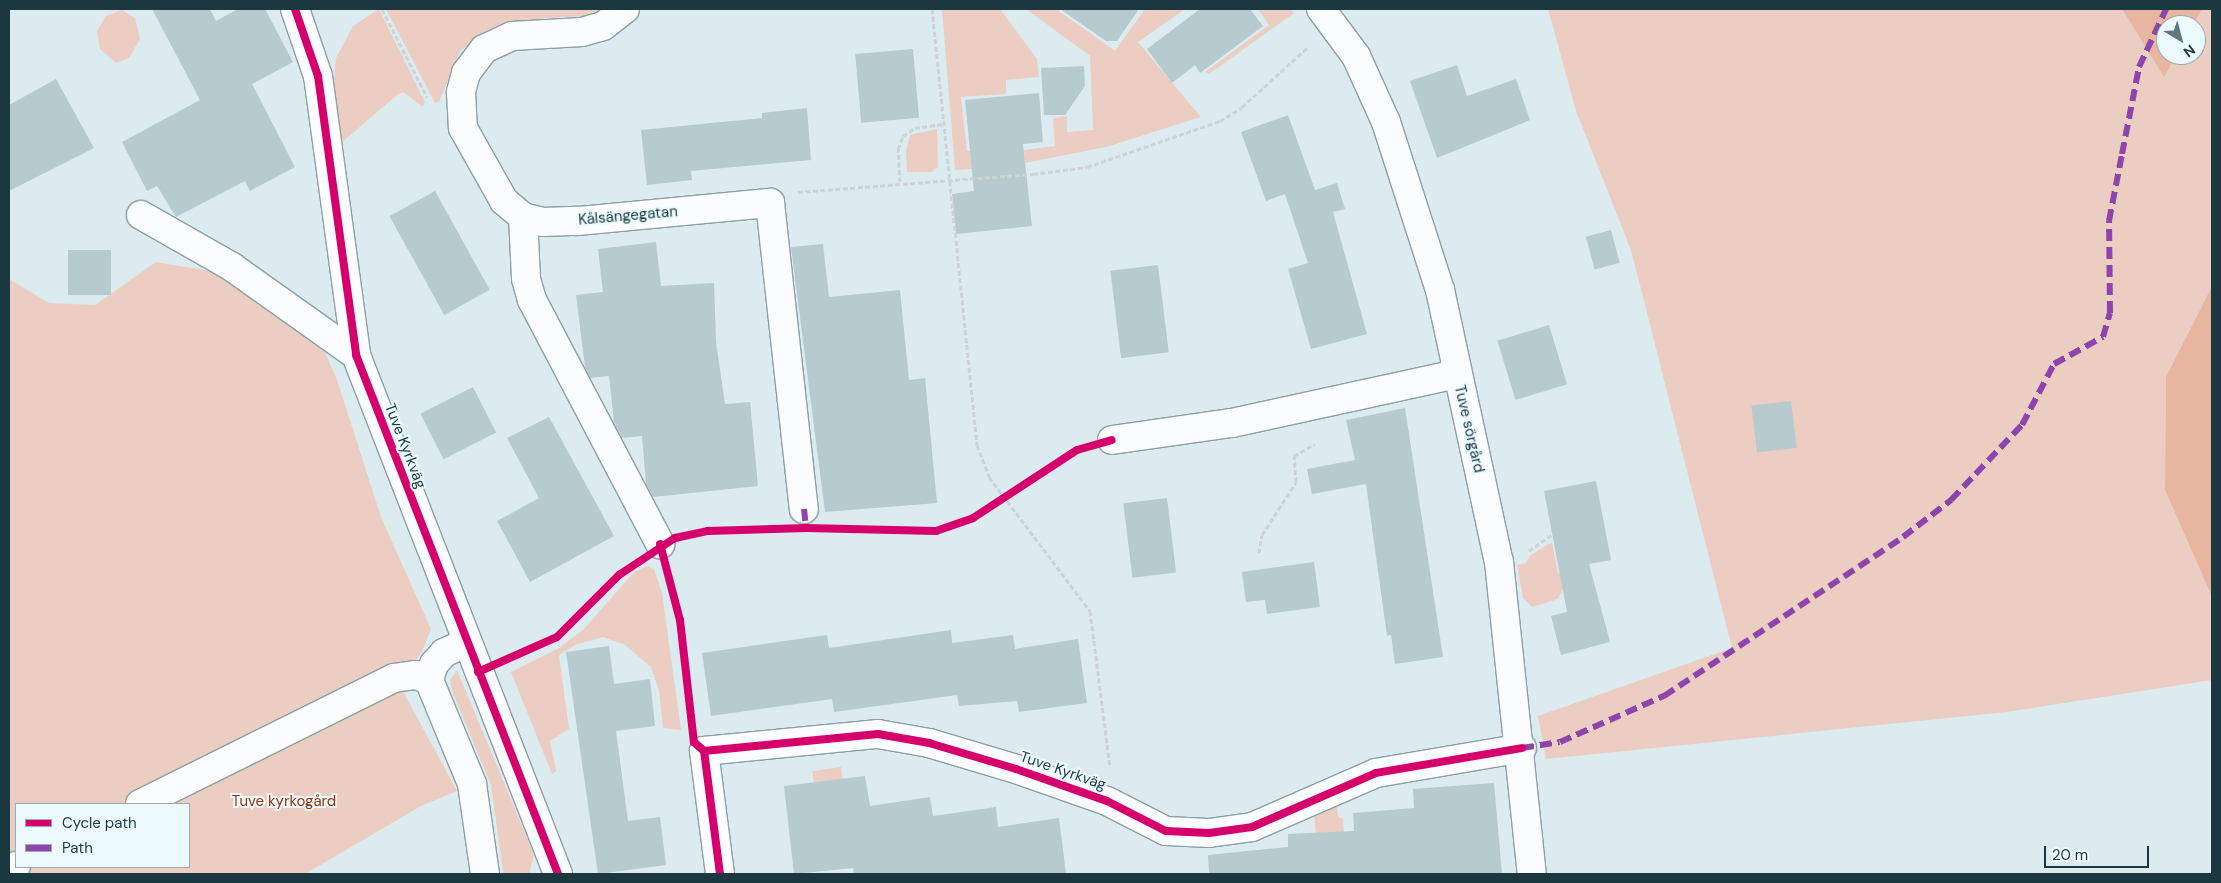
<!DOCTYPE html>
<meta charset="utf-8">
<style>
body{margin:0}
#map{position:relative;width:2221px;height:883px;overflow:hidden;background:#dcebf0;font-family:"DM Sans",sans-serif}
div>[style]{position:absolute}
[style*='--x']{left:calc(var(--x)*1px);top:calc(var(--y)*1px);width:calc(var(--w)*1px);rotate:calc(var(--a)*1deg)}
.green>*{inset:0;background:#eccdc2;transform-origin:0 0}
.forest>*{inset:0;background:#e8b5a1}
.building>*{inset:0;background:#b6cad0;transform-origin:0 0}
.path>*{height:3px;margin-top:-1.5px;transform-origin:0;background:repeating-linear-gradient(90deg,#ced4d6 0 5px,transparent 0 7.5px)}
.roads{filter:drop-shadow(1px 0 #8b9fa5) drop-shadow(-1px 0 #8b9fa5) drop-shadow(0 1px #8b9fa5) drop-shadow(0 -1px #8b9fa5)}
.minor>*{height:28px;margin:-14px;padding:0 14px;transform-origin:14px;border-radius:14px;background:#fafcfd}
.quiet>*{height:6px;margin-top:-3px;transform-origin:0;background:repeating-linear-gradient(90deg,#8e44ad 0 12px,transparent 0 18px)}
.cycleway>*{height:8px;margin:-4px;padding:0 4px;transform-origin:4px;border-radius:4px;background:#d6006c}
span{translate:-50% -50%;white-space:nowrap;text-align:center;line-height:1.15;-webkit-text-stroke:4px #ecfafe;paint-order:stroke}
.street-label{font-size:15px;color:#1b3841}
.park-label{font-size:15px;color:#923406}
.frame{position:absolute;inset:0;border:10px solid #1b3841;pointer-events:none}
.legend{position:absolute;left:15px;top:803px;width:175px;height:65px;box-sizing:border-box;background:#ecfafe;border:1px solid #98acb2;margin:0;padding:6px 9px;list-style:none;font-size:15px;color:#1b3841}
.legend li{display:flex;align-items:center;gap:10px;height:25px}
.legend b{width:25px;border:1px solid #98acb2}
.north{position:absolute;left:2156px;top:15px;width:50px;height:50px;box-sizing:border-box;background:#ecfafe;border:1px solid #98acb2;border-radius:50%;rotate:143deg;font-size:14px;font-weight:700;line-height:20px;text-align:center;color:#1b3841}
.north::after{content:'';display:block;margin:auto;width:18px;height:22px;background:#5f777e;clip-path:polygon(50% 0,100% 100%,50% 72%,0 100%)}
.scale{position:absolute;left:2044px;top:846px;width:105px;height:22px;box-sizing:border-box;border:2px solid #1b3841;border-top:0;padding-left:6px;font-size:15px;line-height:18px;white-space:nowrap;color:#1b3841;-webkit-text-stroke:4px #ecfafe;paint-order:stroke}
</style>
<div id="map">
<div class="green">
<div style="clip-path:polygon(379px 9px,425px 102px,423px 107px,403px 92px,397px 95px,341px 143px,334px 83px,336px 58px,353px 26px)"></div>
<div style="clip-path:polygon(386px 9px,604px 9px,587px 16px,545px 18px,496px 26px,460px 51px,439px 102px,435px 103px)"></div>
<div style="clip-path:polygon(942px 9px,1000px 9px,1037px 59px,1039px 77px,1006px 80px,1006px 94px,961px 97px,967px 151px,1012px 148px,1013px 166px,955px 170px)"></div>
<div style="clip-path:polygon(1026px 9px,1056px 9px,1115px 51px,1145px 9px,1185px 9px,1138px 42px,1201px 117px,1106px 147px,1025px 163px,1024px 150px,1055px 146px,1053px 118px,1067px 116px,1067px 132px,1093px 130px,1090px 56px)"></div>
<div style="clip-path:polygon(1258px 9px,1290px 9px,1294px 13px,1209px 74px,1205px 72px,1269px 25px)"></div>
<div style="clip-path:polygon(1548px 9px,2122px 9px,2164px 77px,2177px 55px,2196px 55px,2193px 25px,2202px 9px,2212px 9px,2212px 286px,2166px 377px,2165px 490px,2212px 597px,2212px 680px,2007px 712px,1546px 759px,1538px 716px,1732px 648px,1631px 250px,1576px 111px)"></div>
<div style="clip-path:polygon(122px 10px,135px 18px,140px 39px,129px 58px,116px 63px,100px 49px,97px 31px,106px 16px)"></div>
<div style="clip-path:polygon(937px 129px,938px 167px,931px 172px,907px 172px,906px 151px,910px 135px)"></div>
<div style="clip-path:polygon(evenodd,156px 262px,216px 272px,317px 334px,337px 380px,381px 517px,431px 629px,422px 652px,399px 684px,457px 791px,421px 806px,305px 874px,9px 874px,9px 279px,49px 303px,95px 305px,156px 262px,16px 804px,189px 804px,189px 867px,16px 867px,16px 804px)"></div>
<div style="clip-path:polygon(1552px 542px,1558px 573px,1571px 571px,1558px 599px,1532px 607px,1523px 598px,1517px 565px,1526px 563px,1531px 555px)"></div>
<div style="clip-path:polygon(647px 566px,654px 569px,662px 593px,681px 730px,663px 728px,659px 691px,651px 667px,625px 645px,603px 637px,575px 645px,559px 655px,569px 729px,550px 741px,556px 771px,552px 774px,511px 672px,559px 648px,584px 629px,634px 572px)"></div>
<div style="clip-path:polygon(457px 670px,534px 855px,529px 874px,504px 874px,503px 871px,491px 785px,453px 693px,450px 680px)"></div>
<div style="left:841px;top:767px;width:37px;height:29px;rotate:82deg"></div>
<div style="clip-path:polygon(1337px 804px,1338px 817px,1343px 819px,1345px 856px,1318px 858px,1314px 814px)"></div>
</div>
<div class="forest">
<div style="clip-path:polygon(2122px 9px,2202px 9px,2193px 25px,2166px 25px,2166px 55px,2177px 55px,2164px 77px)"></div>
<div style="clip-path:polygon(2212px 286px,2212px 597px,2165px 490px,2166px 377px)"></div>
</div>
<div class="building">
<div style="clip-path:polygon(152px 9px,210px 9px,216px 21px,238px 9px,265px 9px,293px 62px,252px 84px,295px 167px,250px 191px,245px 181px,176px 217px,157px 186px,147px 191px,122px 142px,200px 100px)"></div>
<div style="clip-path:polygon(1060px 9px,1139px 9px,1117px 41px,1106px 41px)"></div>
<div style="clip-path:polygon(1200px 9px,1250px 9px,1263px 26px,1200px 73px,1195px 65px,1172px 83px,1147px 49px)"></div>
<div style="left:913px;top:49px;width:69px;height:58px;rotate:85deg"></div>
<div style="clip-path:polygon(1457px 65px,1467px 96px,1516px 79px,1530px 120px,1437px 158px,1410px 81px)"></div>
<div style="clip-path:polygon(1084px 66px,1085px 86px,1065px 115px,1044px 115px,1041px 68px)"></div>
<div style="clip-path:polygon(56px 79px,94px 148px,9px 191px,9px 105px)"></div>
<div style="clip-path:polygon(1039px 93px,1043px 142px,1023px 144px,1032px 226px,956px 234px,952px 194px,974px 191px,965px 100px)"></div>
<div style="clip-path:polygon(807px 108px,811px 160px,691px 171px,692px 180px,647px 185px,641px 130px,762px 118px,762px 113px)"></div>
<div style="clip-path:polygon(1288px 115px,1315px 190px,1337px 183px,1345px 209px,1333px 212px,1367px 334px,1311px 349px,1288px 269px,1308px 263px,1285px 194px,1266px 201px,1241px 132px)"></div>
<div style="left:435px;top:191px;width:113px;height:52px;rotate:61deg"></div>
<div style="left:1611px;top:230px;width:34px;height:26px;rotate:75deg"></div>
<div style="clip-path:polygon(656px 242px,661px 286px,714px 283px,716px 342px,725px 404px,750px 402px,758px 486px,653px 497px,646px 484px,642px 436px,622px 438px,614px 422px,609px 376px,590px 378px,585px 367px,576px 295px,603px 292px,598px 249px)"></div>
<div style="clip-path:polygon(823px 244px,829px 297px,900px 290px,909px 380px,925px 378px,937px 503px,825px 512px,791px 247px)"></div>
<div style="left:68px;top:250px;width:43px;height:45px"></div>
<div style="left:1158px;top:265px;width:88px;height:48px;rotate:83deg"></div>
<div style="left:1549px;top:325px;width:62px;height:54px;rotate:73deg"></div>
<div style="left:473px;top:387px;width:51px;height:59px;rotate:63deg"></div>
<div style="left:1791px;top:401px;width:47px;height:40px;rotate:83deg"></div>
<div style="clip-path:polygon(1405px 408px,1443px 657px,1395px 664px,1391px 635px,1387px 636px,1366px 484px,1312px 494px,1307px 469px,1355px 460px,1346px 420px)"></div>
<div style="clip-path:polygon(549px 417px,614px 536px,530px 582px,497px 521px,539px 498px,507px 438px)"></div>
<div style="clip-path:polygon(1596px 481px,1611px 560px,1589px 564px,1610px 642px,1561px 655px,1551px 616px,1567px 612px,1544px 491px)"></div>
<div style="left:1167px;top:498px;width:75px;height:44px;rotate:83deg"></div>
<div style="clip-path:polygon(1314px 562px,1320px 607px,1267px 614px,1265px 600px,1246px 602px,1242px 572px)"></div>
<div style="clip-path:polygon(951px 630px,952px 643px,1013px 635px,1015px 649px,1078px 639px,1087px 703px,1019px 712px,1017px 701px,959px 706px,957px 695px,834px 712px,832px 699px,711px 716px,702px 653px,827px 635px,829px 648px)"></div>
<div style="clip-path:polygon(609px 646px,614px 684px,650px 679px,655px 726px,616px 731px,628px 821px,660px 817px,666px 865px,598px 874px,566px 652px)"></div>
<div style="clip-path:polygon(865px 776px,870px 806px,930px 797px,933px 816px,996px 807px,998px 827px,1059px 818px,1066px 874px,854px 874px,853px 868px,794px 874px,784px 786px)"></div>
<div style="clip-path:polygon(1494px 783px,1502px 874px,1209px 874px,1208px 855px,1288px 847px,1288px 834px,1354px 831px,1353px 813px,1414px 808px,1413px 789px)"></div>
</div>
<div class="path">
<div style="--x:382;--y:9;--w:99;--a:62.9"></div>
<div style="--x:932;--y:9;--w:438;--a:84.1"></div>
<div style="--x:977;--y:445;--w:34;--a:69"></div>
<div style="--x:989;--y:477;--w:168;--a:53"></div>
<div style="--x:1090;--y:611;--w:158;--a:82.7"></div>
<div style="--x:900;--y:182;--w:33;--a:-93"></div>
<div style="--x:898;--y:149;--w:14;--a:-69"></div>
<div style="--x:903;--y:136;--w:14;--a:-34"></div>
<div style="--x:915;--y:128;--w:28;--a:-8"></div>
<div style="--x:798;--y:192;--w:236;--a:-4.4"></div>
<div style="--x:1033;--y:174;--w:54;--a:-7.4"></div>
<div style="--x:1087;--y:167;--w:141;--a:-19.1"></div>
<div style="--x:1220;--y:121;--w:26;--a:-32"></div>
<div style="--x:1242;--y:107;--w:89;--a:-42.3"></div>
<div style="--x:1529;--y:551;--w:29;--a:-36"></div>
<div style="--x:1259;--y:553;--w:18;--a:-81"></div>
<div style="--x:1262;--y:535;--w:63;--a:-57.3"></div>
<div style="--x:1296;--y:482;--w:26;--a:-94"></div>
<div style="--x:1294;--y:456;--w:24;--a:-30"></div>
</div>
<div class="roads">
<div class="minor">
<div style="--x:295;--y:9;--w:71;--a:71.1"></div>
<div style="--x:318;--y:76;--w:282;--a:82.2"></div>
<div style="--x:356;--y:355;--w:557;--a:68.73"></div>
<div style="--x:625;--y:9;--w:28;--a:142"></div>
<div style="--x:603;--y:26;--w:22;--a:164"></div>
<div style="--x:582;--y:32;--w:70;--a:176.7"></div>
<div style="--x:512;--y:36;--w:31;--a:155"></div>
<div style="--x:484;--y:49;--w:30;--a:127"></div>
<div style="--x:466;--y:73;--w:20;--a:105"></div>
<div style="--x:461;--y:92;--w:36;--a:87"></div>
<div style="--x:463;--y:128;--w:84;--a:60.7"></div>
<div style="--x:504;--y:201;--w:25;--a:40"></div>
<div style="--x:523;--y:217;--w:21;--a:14"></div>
<div style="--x:543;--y:222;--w:35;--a:-2"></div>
<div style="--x:578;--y:221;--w:193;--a:-5.4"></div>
<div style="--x:770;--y:203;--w:308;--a:83.7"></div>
<div style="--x:1321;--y:9;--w:59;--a:53.3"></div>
<div style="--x:1356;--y:56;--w:72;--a:65.6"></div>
<div style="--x:1386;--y:122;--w:176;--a:72.2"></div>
<div style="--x:1440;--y:290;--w:278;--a:77.8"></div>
<div style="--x:1499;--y:562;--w:314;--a:84"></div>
<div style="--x:141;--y:215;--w:105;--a:29.7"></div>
<div style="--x:232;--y:267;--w:152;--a:35.4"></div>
<div style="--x:523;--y:217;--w:62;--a:87.2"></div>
<div style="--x:526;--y:279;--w:22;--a:74"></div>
<div style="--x:532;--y:300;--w:276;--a:62.3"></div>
<div style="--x:1112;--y:440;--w:121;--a:-8.1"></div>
<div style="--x:1232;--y:423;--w:230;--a:-12.3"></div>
<div style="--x:466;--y:643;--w:24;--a:156"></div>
<div style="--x:444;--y:653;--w:15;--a:132"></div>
<div style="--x:434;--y:664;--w:17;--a:107"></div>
<div style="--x:429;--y:680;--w:113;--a:67.5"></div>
<div style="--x:472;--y:784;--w:91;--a:81.8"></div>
<div style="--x:140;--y:804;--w:284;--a:-26.4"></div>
<div style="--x:394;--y:678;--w:22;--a:-8"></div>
<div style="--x:416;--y:675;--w:14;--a:21"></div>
<div style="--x:9;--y:870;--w:8;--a:-30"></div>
<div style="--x:720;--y:874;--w:124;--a:-97.4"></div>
<div style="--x:704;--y:751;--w:175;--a:-5.6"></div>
<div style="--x:878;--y:734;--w:52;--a:10"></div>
<div style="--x:929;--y:743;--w:91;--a:16.6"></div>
<div style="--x:1016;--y:769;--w:96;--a:19.4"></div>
<div style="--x:1107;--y:801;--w:66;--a:27"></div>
<div style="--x:1166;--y:831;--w:43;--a:2.7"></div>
<div style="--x:1209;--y:833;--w:43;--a:-7.9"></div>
<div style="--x:1252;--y:827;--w:135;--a:-23.5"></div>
<div style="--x:1376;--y:773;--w:148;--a:-9.7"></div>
</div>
</div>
<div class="quiet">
<div style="--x:804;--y:509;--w:19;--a:84"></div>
<div style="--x:1522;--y:748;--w:38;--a:-9"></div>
<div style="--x:1560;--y:742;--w:114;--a:-23.9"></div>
<div style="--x:1664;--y:696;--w:287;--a:-33.6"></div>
<div style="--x:1903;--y:537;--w:61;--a:-37.6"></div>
<div style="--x:1951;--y:500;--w:103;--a:-46.6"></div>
<div style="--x:2022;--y:425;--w:69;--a:-62.3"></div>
<div style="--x:2054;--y:364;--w:56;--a:-28.9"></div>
<div style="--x:2103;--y:337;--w:25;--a:-74"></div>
<div style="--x:2110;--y:313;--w:92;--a:-90.6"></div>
<div style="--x:2109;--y:221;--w:68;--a:-79"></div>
<div style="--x:2122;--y:154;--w:89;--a:-78.9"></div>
<div style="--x:2139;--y:67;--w:64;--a:-65"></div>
</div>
<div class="cycleway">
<div style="--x:295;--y:9;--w:71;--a:71.1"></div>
<div style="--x:318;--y:76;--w:282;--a:82.2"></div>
<div style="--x:356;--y:355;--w:557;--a:68.73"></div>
<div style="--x:660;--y:544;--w:79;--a:75.3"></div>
<div style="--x:680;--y:620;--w:123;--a:83.5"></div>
<div style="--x:694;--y:742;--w:13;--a:42"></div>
<div style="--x:478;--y:672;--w:86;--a:-23.9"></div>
<div style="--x:557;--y:637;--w:88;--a:-45"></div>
<div style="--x:619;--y:575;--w:67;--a:-33.5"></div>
<div style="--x:675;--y:538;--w:34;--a:-12"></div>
<div style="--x:708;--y:531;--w:98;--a:-1.8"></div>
<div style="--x:806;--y:528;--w:130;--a:1.3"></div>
<div style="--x:936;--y:531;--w:39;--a:-19"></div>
<div style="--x:973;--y:518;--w:124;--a:-33.2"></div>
<div style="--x:1077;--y:450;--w:36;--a:-16"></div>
<div style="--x:720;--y:874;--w:124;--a:-97.4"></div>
<div style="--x:704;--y:751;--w:175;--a:-5.6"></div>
<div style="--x:878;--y:734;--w:52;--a:10"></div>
<div style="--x:929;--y:743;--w:91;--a:16.6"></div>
<div style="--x:1016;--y:769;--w:96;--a:19.4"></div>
<div style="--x:1107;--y:801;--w:66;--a:27"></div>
<div style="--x:1166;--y:831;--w:43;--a:2.7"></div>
<div style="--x:1209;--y:833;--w:43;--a:-7.9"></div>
<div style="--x:1252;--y:827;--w:135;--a:-23.5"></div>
<div style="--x:1376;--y:773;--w:148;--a:-9.7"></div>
</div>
<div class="street-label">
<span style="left:628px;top:216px;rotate:-5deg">Kålsängegatan</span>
<span style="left:1469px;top:429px;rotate:77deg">Tuve sörgård</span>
<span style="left:405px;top:446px;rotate:69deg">Tuve Kyrkväg</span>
<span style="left:1063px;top:771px;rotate:19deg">Tuve Kyrkväg</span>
</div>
<div class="park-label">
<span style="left:284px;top:802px">Tuve kyrkogård</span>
</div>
<div class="frame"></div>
<ul class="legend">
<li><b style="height:6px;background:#d6006c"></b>Cycle path</li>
<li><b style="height:6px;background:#8e44ad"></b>Path</li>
</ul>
<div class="north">N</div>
<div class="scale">20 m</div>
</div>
